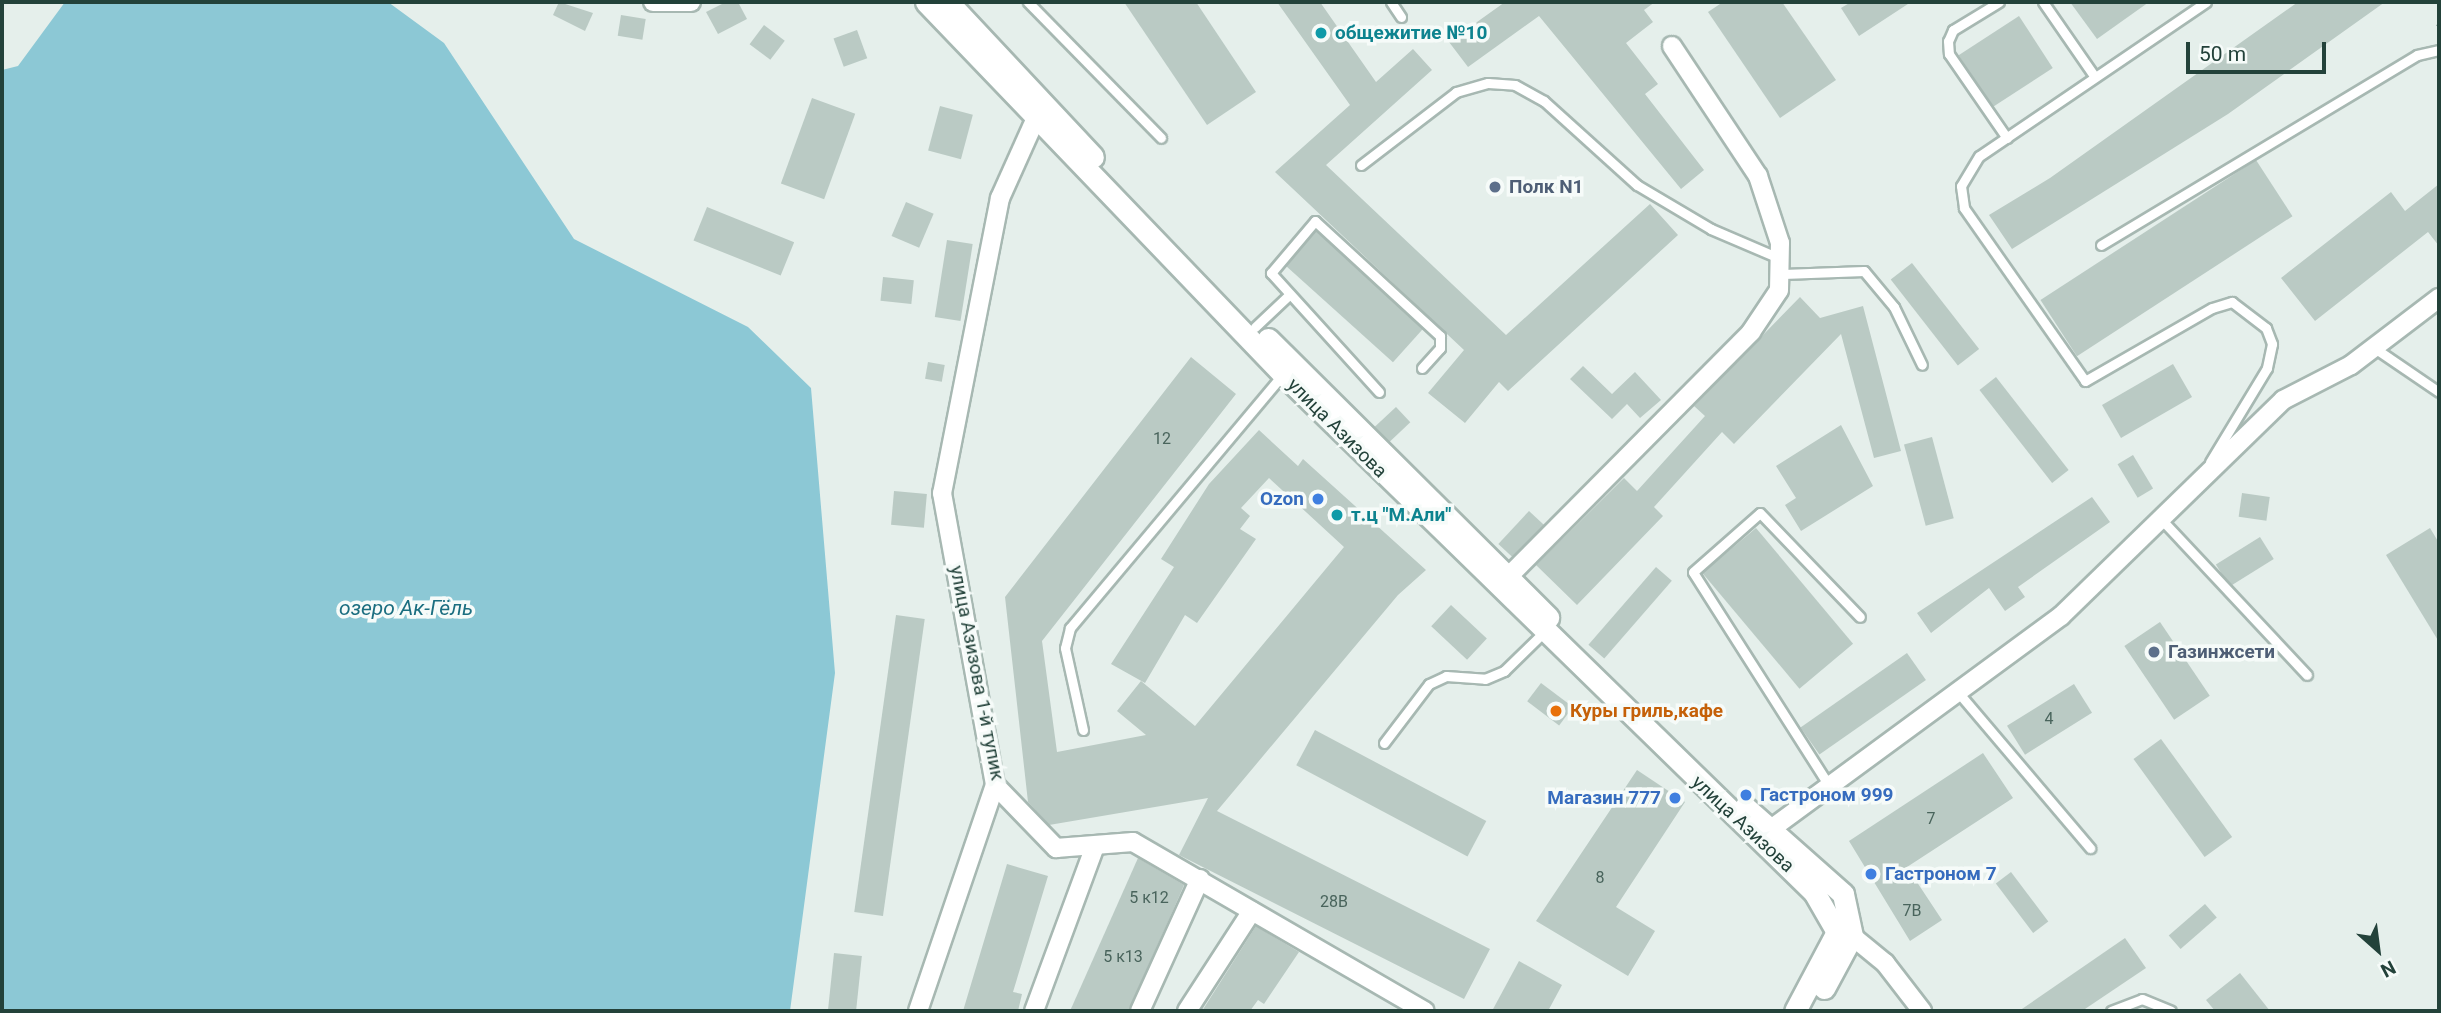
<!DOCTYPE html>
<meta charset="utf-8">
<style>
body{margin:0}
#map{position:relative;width:2441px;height:1013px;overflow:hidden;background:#e5efeb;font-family:Roboto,sans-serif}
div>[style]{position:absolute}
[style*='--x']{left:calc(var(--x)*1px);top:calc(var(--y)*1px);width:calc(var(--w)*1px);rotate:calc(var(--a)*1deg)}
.water>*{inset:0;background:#8cc8d5}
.building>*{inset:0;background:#bacac4;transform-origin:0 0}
.roads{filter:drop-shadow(2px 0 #a7b8b2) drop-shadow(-2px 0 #a7b8b2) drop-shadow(0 2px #a7b8b2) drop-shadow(0 -2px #a7b8b2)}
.lane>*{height:9px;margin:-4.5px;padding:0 4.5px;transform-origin:4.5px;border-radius:4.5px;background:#fff}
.street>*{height:18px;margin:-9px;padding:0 9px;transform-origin:9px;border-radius:9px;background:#fff}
.secondary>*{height:21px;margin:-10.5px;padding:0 10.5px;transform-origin:10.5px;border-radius:10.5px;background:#fff}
.rail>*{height:5px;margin-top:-2.5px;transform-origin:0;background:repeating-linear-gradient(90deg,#5e7d75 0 14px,transparent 0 21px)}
.dots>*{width:19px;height:19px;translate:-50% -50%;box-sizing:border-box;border:4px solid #f6fbf9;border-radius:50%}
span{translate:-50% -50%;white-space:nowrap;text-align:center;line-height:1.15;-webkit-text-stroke:7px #f6fbf9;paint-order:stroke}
.number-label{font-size:16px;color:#49645c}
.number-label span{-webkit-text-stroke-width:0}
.culture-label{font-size:19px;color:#0d838f;font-weight:700}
.left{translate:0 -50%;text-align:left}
.service-label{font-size:19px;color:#4e5e75;font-weight:700}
.street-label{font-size:19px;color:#23423a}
.shop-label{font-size:19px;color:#366cbe;font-weight:700}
.right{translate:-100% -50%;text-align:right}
.food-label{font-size:19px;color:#c56008;font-weight:700}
.water-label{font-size:21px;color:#1b6e80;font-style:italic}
.frame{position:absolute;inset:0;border:4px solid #23423a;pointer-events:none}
.north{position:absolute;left:2343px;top:915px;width:70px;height:70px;-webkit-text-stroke:5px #f6fbf9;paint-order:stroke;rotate:152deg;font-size:19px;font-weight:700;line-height:28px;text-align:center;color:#23423a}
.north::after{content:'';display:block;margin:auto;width:24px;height:32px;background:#23423a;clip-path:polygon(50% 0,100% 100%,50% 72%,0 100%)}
.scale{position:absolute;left:2186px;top:42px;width:140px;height:32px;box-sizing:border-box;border:4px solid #23423a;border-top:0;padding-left:9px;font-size:21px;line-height:24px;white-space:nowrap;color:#23423a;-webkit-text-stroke:5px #f6fbf9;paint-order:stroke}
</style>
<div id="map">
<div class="water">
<div style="clip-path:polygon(65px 2px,388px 2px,444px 43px,574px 239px,748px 327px,811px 388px,835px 673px,790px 1011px,2px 1011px,2px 70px,18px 66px)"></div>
</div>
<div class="building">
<div style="clip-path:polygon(559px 2px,593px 13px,585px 31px,553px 15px)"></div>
<div style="clip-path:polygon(726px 2px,738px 2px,747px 19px,718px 34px,706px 12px)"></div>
<div style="clip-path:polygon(1124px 2px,1196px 2px,1256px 92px,1207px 125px)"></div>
<div style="clip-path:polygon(1277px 2px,1320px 2px,1376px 82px,1413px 49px,1432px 70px,1326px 165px,1506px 335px,1650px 204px,1678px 235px,1508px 391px,1499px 382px,1465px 423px,1428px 393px,1464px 350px,1275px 172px,1350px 105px)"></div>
<div style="clip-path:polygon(1505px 2px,1655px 2px,1644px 10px,1653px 22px,1626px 43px,1658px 84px,1645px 94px,1704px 170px,1681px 189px,1539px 16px,1468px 67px,1449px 42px)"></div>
<div style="clip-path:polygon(1723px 2px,1782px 2px,1836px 80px,1780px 118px,1708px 12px)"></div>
<div style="clip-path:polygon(1851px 2px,1911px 2px,1859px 36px,1841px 8px)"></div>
<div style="clip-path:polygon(2070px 2px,2149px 2px,2097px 39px)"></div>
<div style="clip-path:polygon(2298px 2px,2385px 2px,2228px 114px,2012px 249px,1989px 215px,2050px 178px)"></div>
<div style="left:621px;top:15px;width:25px;height:21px;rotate:9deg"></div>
<div style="left:2019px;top:16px;width:62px;height:72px;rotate:57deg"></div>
<div style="left:764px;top:25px;width:26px;height:24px;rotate:37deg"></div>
<div style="left:857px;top:30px;width:30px;height:25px;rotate:70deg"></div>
<div style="left:812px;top:98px;width:46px;height:91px;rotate:20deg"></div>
<div style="left:940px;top:106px;width:34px;height:46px;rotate:15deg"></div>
<div style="left:2256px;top:160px;width:67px;height:257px;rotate:57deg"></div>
<div style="clip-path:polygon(2439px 184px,2439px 246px,2428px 232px,2315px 321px,2281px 278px,2391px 192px,2405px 211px)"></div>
<div style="left:906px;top:202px;width:30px;height:37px;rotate:23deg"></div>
<div style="left:707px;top:207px;width:94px;height:36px;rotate:22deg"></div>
<div style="left:1316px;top:231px;width:145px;height:46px;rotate:42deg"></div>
<div style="left:947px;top:240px;width:26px;height:78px;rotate:9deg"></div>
<div style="left:1912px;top:263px;width:109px;height:27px;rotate:52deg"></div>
<div style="left:883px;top:277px;width:31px;height:24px;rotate:6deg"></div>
<div style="clip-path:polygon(1800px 297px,1820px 318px,1863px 306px,1901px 451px,1874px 458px,1841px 334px,1734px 444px,1722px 432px,1654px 507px,1663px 516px,1577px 605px,1536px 565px,1624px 478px,1637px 491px,1705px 416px,1694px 406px)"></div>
<div style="clip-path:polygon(1191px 357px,1236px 394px,1042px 641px,1057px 752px,1146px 735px,1117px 711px,1141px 681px,1195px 726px,1344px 547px,1269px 478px,1241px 508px,1250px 516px,1240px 529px,1256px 539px,1197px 623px,1185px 615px,1145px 683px,1111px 664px,1174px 567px,1161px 559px,1209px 484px,1259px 430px,1298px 466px,1303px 459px,1426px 570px,1398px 595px,1217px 811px,1490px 949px,1464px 999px,1179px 855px,1208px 798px,1049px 825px,1028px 802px,1005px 597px)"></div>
<div style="left:928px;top:362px;width:17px;height:17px;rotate:10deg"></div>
<div style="left:2173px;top:364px;width:38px;height:82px;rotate:60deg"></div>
<div style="clip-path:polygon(1583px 366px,1612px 394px,1635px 372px,1661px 400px,1640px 418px,1627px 404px,1612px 419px,1570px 379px)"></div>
<div style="left:1996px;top:377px;width:118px;height:21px;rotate:52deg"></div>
<div style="left:1396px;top:407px;width:21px;height:29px;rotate:47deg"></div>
<div style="clip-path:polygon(1841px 425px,1873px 486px,1801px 531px,1785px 505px,1796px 498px,1776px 466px)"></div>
<div style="left:1932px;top:437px;width:84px;height:29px;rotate:75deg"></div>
<div style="left:2133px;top:455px;width:39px;height:18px;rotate:59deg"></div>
<div style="left:894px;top:491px;width:33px;height:34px;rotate:5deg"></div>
<div style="left:2242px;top:493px;width:28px;height:24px;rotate:8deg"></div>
<div style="clip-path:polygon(2092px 497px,2110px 522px,2018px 587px,2025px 597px,2005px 611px,1989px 588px,1931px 633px,1917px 613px)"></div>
<div style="left:1529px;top:511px;width:21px;height:45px;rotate:43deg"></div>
<div style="left:1756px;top:528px;width:151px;height:70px;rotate:50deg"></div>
<div style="clip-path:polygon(2430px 528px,2439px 543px,2439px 642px,2386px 555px)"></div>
<div style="left:2260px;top:537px;width:26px;height:52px;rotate:58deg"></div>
<div style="left:1656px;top:567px;width:21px;height:103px;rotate:41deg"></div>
<div style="left:1451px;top:605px;width:49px;height:29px;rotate:43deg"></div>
<div style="left:896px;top:615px;width:29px;height:300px;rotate:8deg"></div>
<div style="left:2160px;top:622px;width:89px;height:43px;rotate:56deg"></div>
<div style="left:1907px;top:653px;width:33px;height:130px;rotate:55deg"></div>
<div style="left:1541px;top:683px;width:40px;height:23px;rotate:37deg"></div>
<div style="left:2074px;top:684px;width:34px;height:79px;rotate:58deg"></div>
<div style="left:1315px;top:730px;width:194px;height:40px;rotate:28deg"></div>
<div style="left:2161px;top:739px;width:121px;height:34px;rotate:54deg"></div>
<div style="clip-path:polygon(1983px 753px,2013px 798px,1907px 867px,1942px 920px,1910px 941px,1849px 841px)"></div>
<div style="clip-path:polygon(1637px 770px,1685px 802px,1616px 907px,1655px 931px,1628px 976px,1536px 921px)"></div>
<div style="clip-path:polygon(1138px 858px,1184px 885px,1171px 915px,1128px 1011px,1070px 1011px)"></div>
<div style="clip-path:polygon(1007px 864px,1048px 876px,1013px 992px,1022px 994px,1018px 1011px,963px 1011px)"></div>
<div style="left:2011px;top:872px;width:62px;height:19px;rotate:53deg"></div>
<div style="left:2205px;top:904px;width:18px;height:48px;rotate:49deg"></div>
<div style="clip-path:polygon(1256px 926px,1299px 952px,1264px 1004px,1258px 1000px,1250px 1011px,1202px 1011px)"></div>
<div style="clip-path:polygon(2125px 938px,2146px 968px,2082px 1011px,2019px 1011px)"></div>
<div style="left:834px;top:953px;width:28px;height:58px;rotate:6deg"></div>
<div style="clip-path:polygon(1519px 961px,1562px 985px,1548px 1011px,1492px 1011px)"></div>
<div style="clip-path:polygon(2240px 973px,2270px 1011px,2215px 1011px,2206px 1000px)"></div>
</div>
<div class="roads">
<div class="lane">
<div style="--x:1028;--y:2;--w:190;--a:45.6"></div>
<div style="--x:1391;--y:2;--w:18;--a:56"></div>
<div style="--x:1999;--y:2;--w:54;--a:148.7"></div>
<div style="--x:1953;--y:30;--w:12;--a:114"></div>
<div style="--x:1948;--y:41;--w:13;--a:86"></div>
<div style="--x:1949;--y:54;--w:102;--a:55.4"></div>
<div style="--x:2043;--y:2;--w:91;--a:55.3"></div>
<div style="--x:2206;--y:2;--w:274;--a:145.8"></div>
<div style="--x:1979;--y:156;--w:35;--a:121"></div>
<div style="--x:1961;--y:186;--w:22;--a:82"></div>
<div style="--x:1964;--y:208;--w:211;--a:55"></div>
<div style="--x:2085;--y:381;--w:146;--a:-29.9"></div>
<div style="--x:2212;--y:308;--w:21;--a:-17"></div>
<div style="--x:2232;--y:302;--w:43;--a:37.4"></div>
<div style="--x:2266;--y:328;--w:17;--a:69"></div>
<div style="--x:2272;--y:344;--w:25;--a:102"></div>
<div style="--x:2267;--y:368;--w:110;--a:121.2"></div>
<div style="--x:1361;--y:165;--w:120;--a:-37.5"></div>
<div style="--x:1456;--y:92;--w:33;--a:-16"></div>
<div style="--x:1488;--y:83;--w:27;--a:4"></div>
<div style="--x:1515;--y:85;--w:33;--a:29"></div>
<div style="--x:1544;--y:101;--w:125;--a:42.1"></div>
<div style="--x:1637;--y:185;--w:86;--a:30.7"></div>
<div style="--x:1711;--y:229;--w:76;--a:23.2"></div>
<div style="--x:2101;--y:245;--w:369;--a:-31"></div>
<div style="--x:2417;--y:55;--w:23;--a:-13"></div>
<div style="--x:1783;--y:274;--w:81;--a:-2.1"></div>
<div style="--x:1864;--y:271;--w:47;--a:50.2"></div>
<div style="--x:1894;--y:307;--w:64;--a:64.2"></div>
<div style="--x:1255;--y:327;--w:47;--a:-43.3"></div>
<div style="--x:2376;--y:349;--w:76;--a:34.3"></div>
<div style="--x:1379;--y:392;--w:161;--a:-132.2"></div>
<div style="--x:1271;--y:273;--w:68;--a:-49.8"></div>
<div style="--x:1315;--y:221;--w:170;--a:42.6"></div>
<div style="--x:1440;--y:336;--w:12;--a:90"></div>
<div style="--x:1440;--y:348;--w:27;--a:132"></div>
<div style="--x:2162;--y:520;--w:212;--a:46.9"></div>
<div style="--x:1957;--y:691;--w:206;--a:49.7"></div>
<div style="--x:1083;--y:730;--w:84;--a:-102.4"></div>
<div style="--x:1065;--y:648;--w:21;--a:-76"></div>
<div style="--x:1070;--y:628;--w:330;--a:-50"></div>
<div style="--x:1384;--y:743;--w:74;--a:-52.7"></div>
<div style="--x:1429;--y:684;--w:19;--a:-25"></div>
<div style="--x:1446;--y:676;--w:39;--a:4"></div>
<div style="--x:1485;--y:679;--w:21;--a:-23"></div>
<div style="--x:1504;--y:671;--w:56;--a:-44.3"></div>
<div style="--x:1828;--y:784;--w:251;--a:-122.5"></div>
<div style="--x:1693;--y:572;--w:89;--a:-41.4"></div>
<div style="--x:1760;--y:513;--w:144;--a:46.1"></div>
<div style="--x:2111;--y:1011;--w:33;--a:-21"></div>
<div style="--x:2142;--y:999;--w:31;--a:22"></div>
</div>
<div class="street">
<div style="--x:653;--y:2;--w:38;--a:0"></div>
<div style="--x:1036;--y:118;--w:88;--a:114.2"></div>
<div style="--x:1000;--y:198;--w:301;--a:101.1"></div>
<div style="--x:942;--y:493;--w:297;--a:79.7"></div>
<div style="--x:995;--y:785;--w:88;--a:45.9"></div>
<div style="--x:1056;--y:848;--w:77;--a:-4.5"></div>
<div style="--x:1133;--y:842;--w:337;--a:30.1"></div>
<div style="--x:1509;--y:576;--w:344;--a:-45.2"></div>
<div style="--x:1751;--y:332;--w:50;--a:-56.3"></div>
<div style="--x:1779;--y:290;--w:47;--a:-88.8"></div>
<div style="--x:1780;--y:243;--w:71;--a:-108.2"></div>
<div style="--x:1758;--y:176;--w:156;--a:-123.5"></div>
<div style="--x:1771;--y:829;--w:360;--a:-36.3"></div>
<div style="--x:2061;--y:616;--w:310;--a:-44.2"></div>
<div style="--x:2283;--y:400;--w:76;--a:-27.2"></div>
<div style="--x:2351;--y:365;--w:111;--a:-37.3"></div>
<div style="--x:1852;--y:936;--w:43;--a:39.3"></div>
<div style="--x:1885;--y:963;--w:61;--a:52.4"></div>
<div style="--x:918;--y:1011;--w:239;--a:-71.2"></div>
<div style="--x:1034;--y:1011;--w:176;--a:-69.7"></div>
<div style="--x:1140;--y:1011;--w:145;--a:-65.6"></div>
<div style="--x:1187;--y:1011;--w:119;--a:-57"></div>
</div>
<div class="secondary">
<div style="--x:926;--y:2;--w:516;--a:46.18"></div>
<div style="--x:1283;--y:374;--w:742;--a:44.29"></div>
<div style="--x:1814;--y:892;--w:46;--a:60.1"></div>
<div style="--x:1837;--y:932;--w:89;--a:118"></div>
<div style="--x:948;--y:2;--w:212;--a:46.9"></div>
<div style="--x:1268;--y:339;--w:395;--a:44.8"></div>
<div style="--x:1745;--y:807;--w:131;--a:41.6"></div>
<div style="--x:1843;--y:894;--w:43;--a:77.9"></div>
<div style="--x:1852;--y:936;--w:59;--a:118.3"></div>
</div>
</div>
<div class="rail">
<div style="--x:2438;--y:23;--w:1;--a:45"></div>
</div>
<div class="dots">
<div style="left:1321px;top:33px;background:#0f9aa8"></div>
<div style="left:1495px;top:187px;background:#5c6f8a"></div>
<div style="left:1318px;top:499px;background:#3f7fe0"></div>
<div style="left:1337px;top:515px;background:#0f9aa8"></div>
<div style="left:2154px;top:652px;background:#5c6f8a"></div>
<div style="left:1556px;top:711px;background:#e8710a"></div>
<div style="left:1746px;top:795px;background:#3f7fe0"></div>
<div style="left:1675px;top:798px;background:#3f7fe0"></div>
<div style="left:1871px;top:874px;background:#3f7fe0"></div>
</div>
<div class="number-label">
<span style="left:1162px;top:439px">12</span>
<span style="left:2049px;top:719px">4</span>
<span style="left:1931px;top:819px">7</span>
<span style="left:1600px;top:878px">8</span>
<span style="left:1149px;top:898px">5 к12</span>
<span style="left:1334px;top:902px">28В</span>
<span style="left:1912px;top:911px">7В</span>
<span style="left:1123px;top:957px">5 к13</span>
</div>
<div class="culture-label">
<span class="left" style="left:1335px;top:33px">общежитие №10</span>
<span class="left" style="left:1351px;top:515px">т.ц "М.Али"</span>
</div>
<div class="service-label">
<span class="left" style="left:1509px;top:187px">Полк N1</span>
<span class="left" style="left:2168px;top:652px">Газинжсети</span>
</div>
<div class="street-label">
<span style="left:1337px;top:428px;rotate:45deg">улица Азизова</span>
<span style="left:977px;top:673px;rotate:79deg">улица Азизова 1-й тупик</span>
<span style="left:1743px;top:824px;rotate:43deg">улица Азизова</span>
</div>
<div class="shop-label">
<span class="right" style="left:1304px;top:499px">Ozon</span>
<span class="left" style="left:1760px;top:795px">Гастроном 999</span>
<span class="right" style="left:1661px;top:798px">Магазин 777</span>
<span class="left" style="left:1885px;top:874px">Гастроном 7</span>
</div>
<div class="food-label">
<span class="left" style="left:1570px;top:711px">Куры гриль,кафе</span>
</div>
<div class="water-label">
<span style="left:406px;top:608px">озеро Ак-Гёль</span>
</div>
<div class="frame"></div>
<div class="north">N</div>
<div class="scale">50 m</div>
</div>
